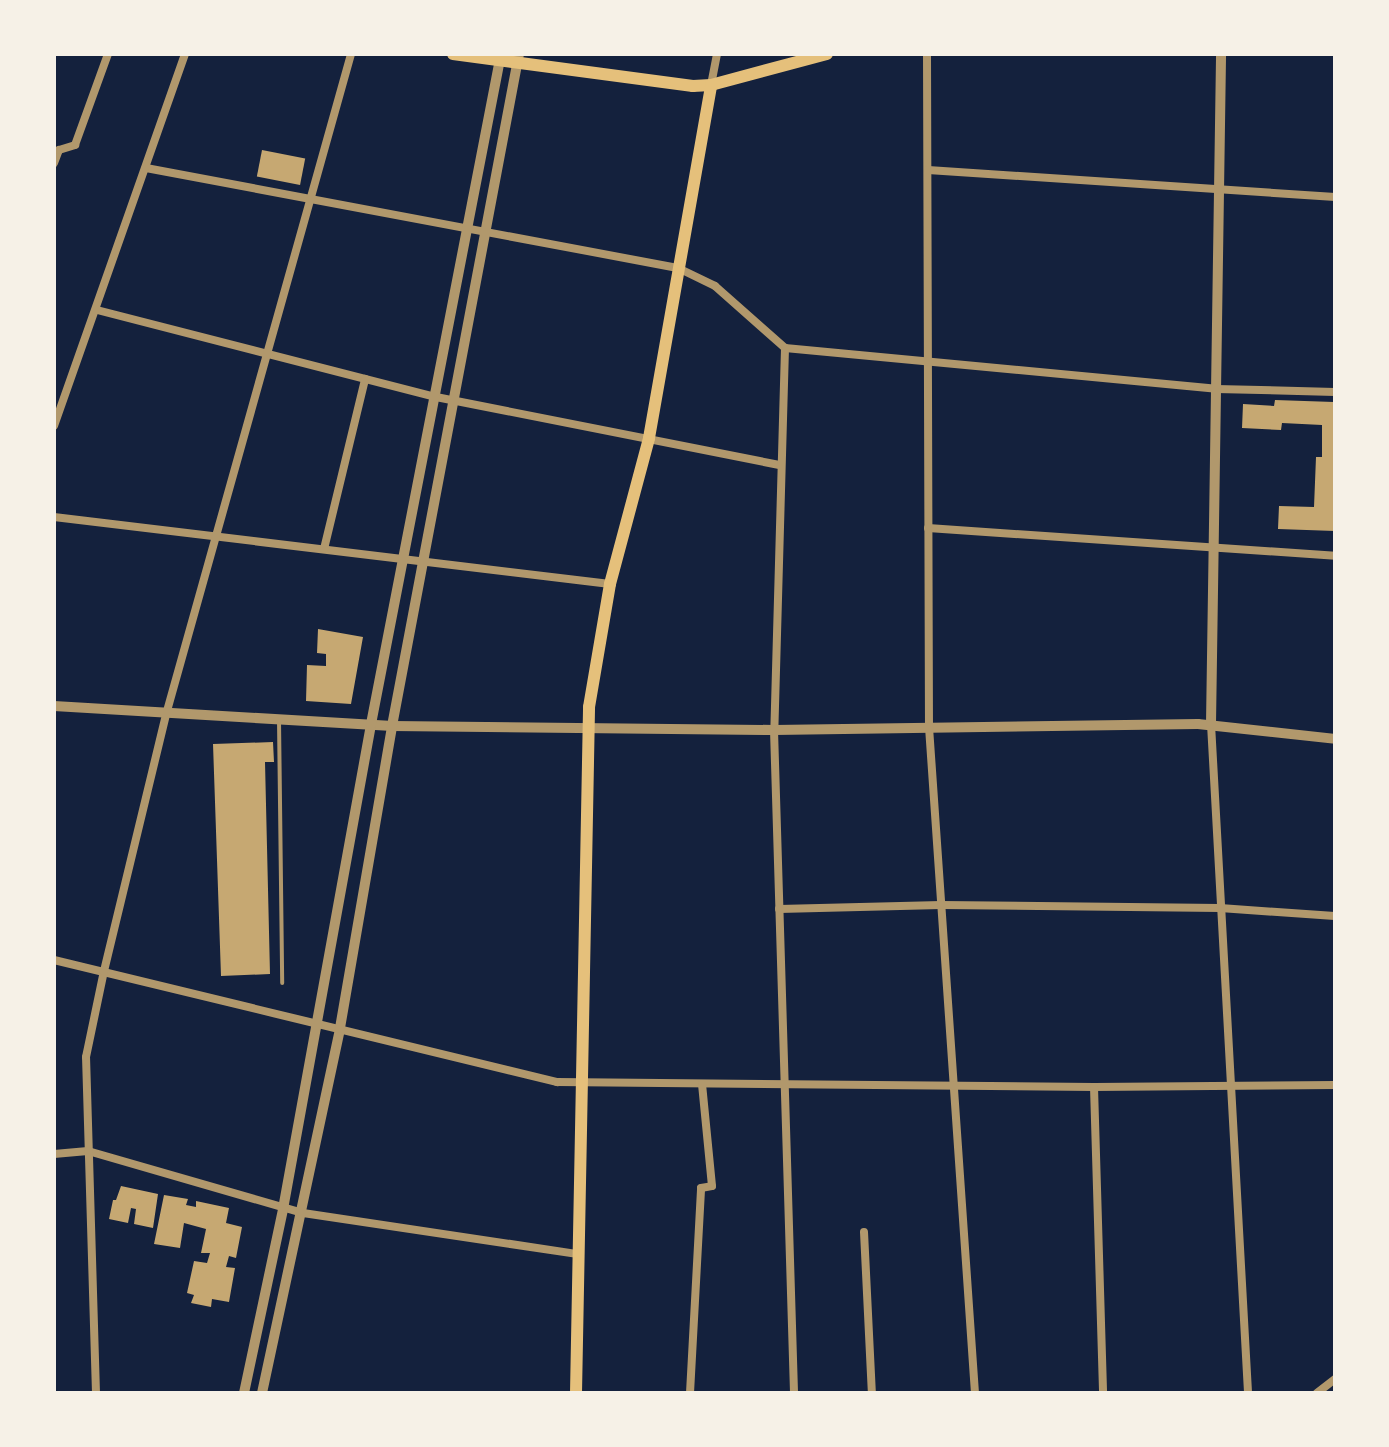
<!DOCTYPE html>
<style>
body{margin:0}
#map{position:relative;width:1389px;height:1447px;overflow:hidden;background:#14213d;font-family:Ubuntu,sans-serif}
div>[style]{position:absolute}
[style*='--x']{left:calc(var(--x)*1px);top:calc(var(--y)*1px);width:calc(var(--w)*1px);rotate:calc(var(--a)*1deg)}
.building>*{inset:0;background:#c6a872;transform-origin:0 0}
.service>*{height:4px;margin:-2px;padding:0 2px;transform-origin:2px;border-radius:2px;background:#b1986c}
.minor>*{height:8px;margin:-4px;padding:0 4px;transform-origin:4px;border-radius:4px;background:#b1986c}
.tertiary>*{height:10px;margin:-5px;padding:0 5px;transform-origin:5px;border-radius:5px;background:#b1986c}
.secondary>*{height:12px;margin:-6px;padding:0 6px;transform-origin:6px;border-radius:6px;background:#e5c07b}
span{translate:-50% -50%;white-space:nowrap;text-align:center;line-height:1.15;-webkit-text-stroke:6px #f6f1e7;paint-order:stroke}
.frame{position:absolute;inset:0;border:56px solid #f6f1e7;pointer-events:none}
</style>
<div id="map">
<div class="building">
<div style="left:262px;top:150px;width:44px;height:27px;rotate:11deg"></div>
<div style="clip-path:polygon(1275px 400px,1334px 402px,1335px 531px,1278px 529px,1279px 506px,1314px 507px,1316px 457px,1322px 457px,1322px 425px,1282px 423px,1281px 430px,1242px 428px,1243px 404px,1274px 406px)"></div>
<div style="clip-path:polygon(318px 629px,363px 637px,351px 704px,306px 701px,307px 665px,326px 666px,326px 654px,317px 653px)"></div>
<div style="clip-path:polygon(273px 742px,274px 762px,265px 762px,270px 974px,221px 976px,213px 744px)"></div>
<div style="clip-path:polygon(121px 1186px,158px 1194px,153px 1228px,134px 1224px,136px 1209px,131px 1208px,128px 1223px,109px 1219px,113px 1200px,116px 1200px)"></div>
<div style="clip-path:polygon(164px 1195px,188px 1199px,186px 1205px,196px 1207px,196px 1201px,229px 1208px,226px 1223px,242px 1227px,236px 1258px,229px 1256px,226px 1267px,235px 1268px,229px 1302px,212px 1299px,211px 1307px,191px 1303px,194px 1295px,187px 1293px,194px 1261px,207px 1263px,210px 1253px,201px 1253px,206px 1229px,184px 1223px,180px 1248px,154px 1244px)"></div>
</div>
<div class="service">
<div style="--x:279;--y:720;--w:263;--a:89.3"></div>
</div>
<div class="minor">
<div style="--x:927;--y:54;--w:673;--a:89.83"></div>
<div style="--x:929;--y:727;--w:668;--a:86.05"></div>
<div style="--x:711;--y:85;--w:32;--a:-79"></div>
<div style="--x:54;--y:163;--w:14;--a:-69"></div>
<div style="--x:59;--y:150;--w:17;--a:-17"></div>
<div style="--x:75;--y:145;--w:97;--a:-70.1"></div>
<div style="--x:146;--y:168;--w:541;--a:10.65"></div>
<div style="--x:678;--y:268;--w:41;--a:25.9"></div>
<div style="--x:715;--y:286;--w:94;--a:41.5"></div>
<div style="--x:928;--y:170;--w:408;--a:3.8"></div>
<div style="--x:97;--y:310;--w:350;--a:14.4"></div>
<div style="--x:436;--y:397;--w:350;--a:11.2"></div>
<div style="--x:785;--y:348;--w:382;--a:91.6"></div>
<div style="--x:774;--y:730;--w:663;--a:88.27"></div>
<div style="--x:785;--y:348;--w:433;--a:5.4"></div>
<div style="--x:1216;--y:389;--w:119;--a:1.4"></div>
<div style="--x:54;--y:426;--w:394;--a:-70.6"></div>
<div style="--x:54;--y:517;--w:560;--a:6.87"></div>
<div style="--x:928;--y:528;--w:408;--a:3.9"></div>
<div style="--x:324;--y:549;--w:175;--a:-76.4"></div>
<div style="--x:1211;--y:724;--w:670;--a:86.83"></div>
<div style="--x:779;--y:909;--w:162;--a:-1.4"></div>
<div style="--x:941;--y:905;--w:279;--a:0.6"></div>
<div style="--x:1220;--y:908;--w:115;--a:4"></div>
<div style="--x:54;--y:960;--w:518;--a:13.63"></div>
<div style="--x:557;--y:1082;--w:537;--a:0.53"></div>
<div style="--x:1094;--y:1087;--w:241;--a:-0.5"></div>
<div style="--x:1094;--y:1087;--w:306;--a:88.3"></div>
<div style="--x:54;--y:1154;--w:34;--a:-5"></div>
<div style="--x:88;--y:1151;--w:224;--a:16.1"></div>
<div style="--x:303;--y:1213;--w:278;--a:8.5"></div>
<div style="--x:864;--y:1232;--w:161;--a:87.2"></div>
<div style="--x:96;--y:1393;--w:336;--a:-91.7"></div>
<div style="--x:86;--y:1057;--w:88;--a:-78.2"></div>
<div style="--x:104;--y:971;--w:268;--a:-76.4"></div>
<div style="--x:167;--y:711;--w:682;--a:-74.35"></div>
<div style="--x:690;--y:1393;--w:205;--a:-86.9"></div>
<div style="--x:701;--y:1188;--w:11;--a:-10"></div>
<div style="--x:712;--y:1186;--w:102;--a:-95.6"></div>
<div style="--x:1317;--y:1393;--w:23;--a:-38"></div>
</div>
<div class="tertiary">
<div style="--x:54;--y:706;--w:339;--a:3.4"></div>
<div style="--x:392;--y:726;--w:382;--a:0.6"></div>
<div style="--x:774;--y:730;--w:424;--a:-0.8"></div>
<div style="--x:1198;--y:724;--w:138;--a:6.2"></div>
<div style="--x:1211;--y:724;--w:670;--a:-89.14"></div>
<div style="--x:244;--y:1393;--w:188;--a:-78"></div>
<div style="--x:283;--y:1209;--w:493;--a:-79.7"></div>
<div style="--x:371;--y:724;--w:682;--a:-79.02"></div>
<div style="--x:262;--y:1393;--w:373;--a:-77.9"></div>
<div style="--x:340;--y:1028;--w:306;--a:-80.2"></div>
<div style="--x:392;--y:726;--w:684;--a:-79.3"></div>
</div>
<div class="secondary">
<div style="--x:453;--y:54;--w:242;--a:7.6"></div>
<div style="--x:693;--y:86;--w:18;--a:-3"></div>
<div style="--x:711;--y:85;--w:120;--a:-15"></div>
<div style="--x:576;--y:1393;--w:686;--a:-88.91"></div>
<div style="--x:589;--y:707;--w:125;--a:-80.3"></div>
<div style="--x:610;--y:584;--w:151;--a:-75"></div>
<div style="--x:649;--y:438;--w:358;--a:-80"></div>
</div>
<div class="frame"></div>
</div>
